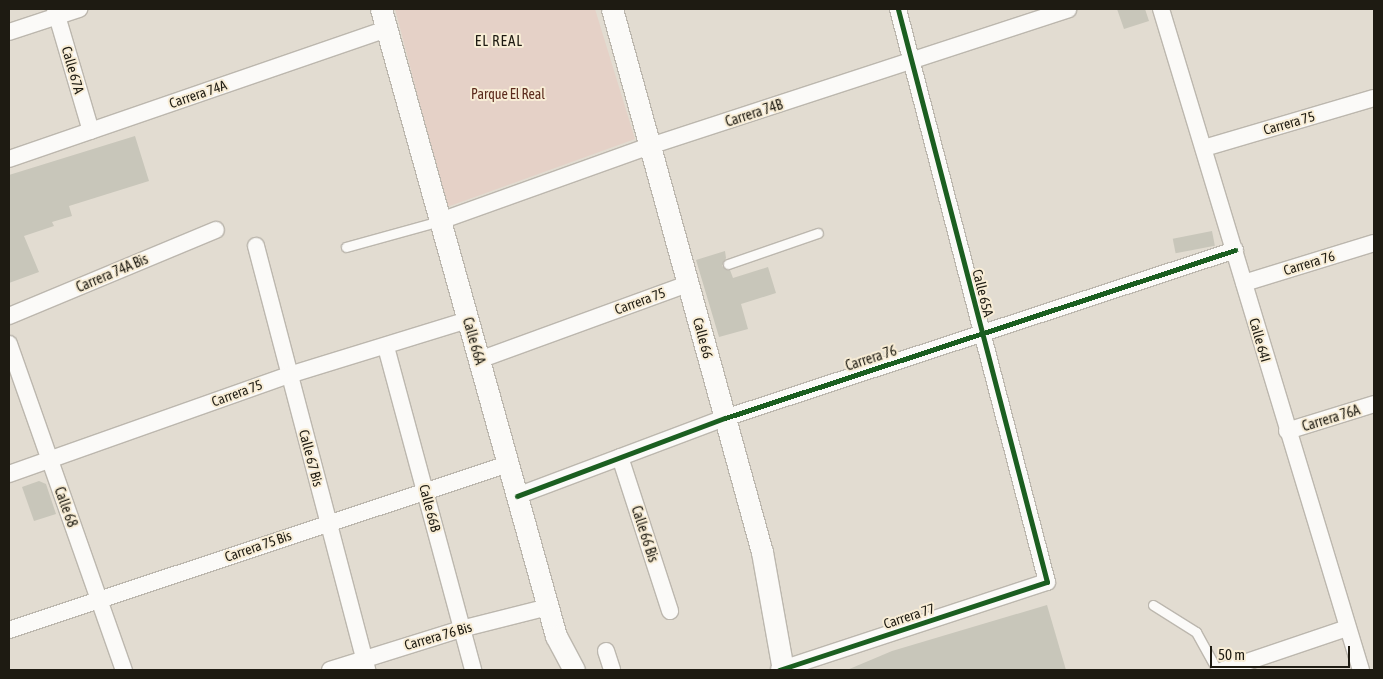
<!DOCTYPE html>
<style>
body{margin:0}
#map{position:relative;width:1383px;height:679px;overflow:hidden;background:#e2dcd1;font-family:"Asap Condensed",sans-serif}
div>[style]{position:absolute}
[style*='--x']{left:calc(var(--x)*1px);top:calc(var(--y)*1px);width:calc(var(--w)*1px);rotate:calc(var(--a)*1deg)}
.green>*{inset:0;background:#e5d1c7}
.building>*{inset:0;background:#c8c6ba;transform-origin:0 0}
.roads{filter:drop-shadow(1px 0 #bcb7ae) drop-shadow(-1px 0 #bcb7ae) drop-shadow(0 1px #bcb7ae) drop-shadow(0 -1px #bcb7ae)}
.service>*{height:9px;margin:-4.5px;padding:0 4.5px;transform-origin:4.5px;border-radius:4.5px;background:#fbfaf8}
.minor>*{height:16px;margin:-8px;padding:0 8px;transform-origin:8px;border-radius:8px;background:#fbfaf8}
.tertiary>*{height:21px;margin:-10.5px;padding:0 10.5px;transform-origin:10.5px;border-radius:10.5px;background:#fbfaf8}
.cycleway>*{height:5px;margin:-2.5px;padding:0 2.5px;transform-origin:2.5px;border-radius:2.5px;background:#1b5e20}
span{translate:-50% -50%;white-space:nowrap;text-align:center;line-height:1.15;-webkit-text-stroke:4px #f8edd6;paint-order:stroke}
.street-label{font-size:14px;color:#1e1b12}
.park-label{font-size:14px;color:#5c2b1c}
.neighbourhood-label{font-size:15px;color:#1e1b12;letter-spacing:1px}
.frame{position:absolute;inset:0;border:10px solid #1e1b12;pointer-events:none}
.scale{position:absolute;left:1210px;top:646px;width:140px;height:22px;box-sizing:border-box;border:2px solid #1e1b12;border-top:0;padding-left:6px;font-size:15px;line-height:18px;white-space:nowrap;color:#1e1b12;-webkit-text-stroke:4px #f8edd6;paint-order:stroke}
</style>
<div id="map">
<div class="green">
<div style="clip-path:polygon(395px 9px,595px 9px,635px 139px,447px 207px)"></div>
</div>
<div class="building">
<div style="clip-path:polygon(1117px 9px,1145px 9px,1149px 21px,1124px 29px)"></div>
<div style="clip-path:polygon(135px 136px,149px 181px,69px 206px,72px 216px,52px 222px,54px 226px,24px 236px,39px 272px,9px 283px,9px 175px)"></div>
<div style="left:1212px;top:231px;width:15px;height:40px;rotate:79deg"></div>
<div style="clip-path:polygon(725px 251px,726px 258px,722px 266px,730px 270px,733px 278px,768px 267px,776px 293px,741px 304px,748px 329px,719px 337px,696px 260px)"></div>
<div style="clip-path:polygon(39px 481px,46px 484px,56px 514px,34px 521px,22px 487px)"></div>
<div style="clip-path:polygon(1047px 605px,1066px 670px,847px 670px,892px 651px)"></div>
</div>
<div class="roads">
<div class="service">
<div style="--x:346;--y:247;--w:98;--a:-15.5"></div>
<div style="--x:728;--y:264;--w:95;--a:-19"></div>
<div style="--x:1153;--y:605;--w:51;--a:32.1"></div>
<div style="--x:1196;--y:632;--w:43;--a:61.1"></div>
</div>
<div class="minor">
<div style="--x:55;--y:9;--w:127;--a:73.6"></div>
<div style="--x:1161;--y:9;--w:691;--a:73.17"></div>
<div style="--x:9;--y:32;--w:74;--a:-18.2"></div>
<div style="--x:1204;--y:148;--w:177;--a:-16.4"></div>
<div style="--x:9;--y:159;--w:399;--a:-19"></div>
<div style="--x:440;--y:221;--w:223;--a:-19.7"></div>
<div style="--x:650;--y:146;--w:440;--a:-18.1"></div>
<div style="--x:256;--y:246;--w:438;--a:75.3"></div>
<div style="--x:1244;--y:283;--w:136;--a:-17.1"></div>
<div style="--x:9;--y:316;--w:224;--a:-22.6"></div>
<div style="--x:9;--y:344;--w:346;--a:70.6"></div>
<div style="--x:386;--y:347;--w:335;--a:74.9"></div>
<div style="--x:479;--y:360;--w:222;--a:-20"></div>
<div style="--x:1287;--y:431;--w:91;--a:-17.2"></div>
<div style="--x:620;--y:457;--w:162;--a:72"></div>
<div style="--x:9;--y:474;--w:297;--a:-19.5"></div>
<div style="--x:289;--y:375;--w:187;--a:-17.1"></div>
<div style="--x:517;--y:496;--w:222;--a:-20.6"></div>
<div style="--x:725;--y:418;--w:537;--a:-18.23"></div>
<div style="--x:9;--y:630;--w:526;--a:-18.4"></div>
<div style="--x:606;--y:651;--w:20;--a:72"></div>
<div style="--x:330;--y:670;--w:137;--a:-17.4"></div>
<div style="--x:461;--y:629;--w:90;--a:-14.2"></div>
<div style="--x:779;--y:670;--w:282;--a:-18.2"></div>
<div style="--x:1047;--y:582;--w:592;--a:-104.58"></div>
<div style="--x:1223;--y:670;--w:131;--a:-18.7"></div>
</div>
<div class="tertiary">
<div style="--x:381;--y:9;--w:651;--a:74.41"></div>
<div style="--x:556;--y:636;--w:38;--a:62"></div>
<div style="--x:612;--y:9;--w:563;--a:74.56"></div>
<div style="--x:762;--y:552;--w:120;--a:79.9"></div>
</div>
</div>
<div class="cycleway">
<div style="--x:517;--y:496;--w:222;--a:-20.6"></div>
<div style="--x:725;--y:418;--w:537;--a:-18.23"></div>
<div style="--x:779;--y:670;--w:282;--a:-18.2"></div>
<div style="--x:1047;--y:582;--w:592;--a:-104.58"></div>
</div>
<div class="street-label">
<span style="left:73px;top:70px;rotate:74deg">Calle 67A</span>
<span style="left:198px;top:94px;rotate:-19deg">Carrera 74A</span>
<span style="left:754px;top:113px;rotate:-18deg">Carrera 74B</span>
<span style="left:1289px;top:123px;rotate:-16deg">Carrera 75</span>
<span style="left:1309px;top:263px;rotate:-17deg">Carrera 76</span>
<span style="left:112px;top:273px;rotate:-23deg">Carrera 74A Bis</span>
<span style="left:983px;top:293px;rotate:76deg">Calle 65A</span>
<span style="left:640px;top:301px;rotate:-20deg">Carrera 75</span>
<span style="left:703px;top:338px;rotate:75deg">Calle 66</span>
<span style="left:1260px;top:340px;rotate:74deg">Calle 64I</span>
<span style="left:474px;top:341px;rotate:74deg">Calle 66A</span>
<span style="left:871px;top:358px;rotate:-18deg">Carrera 76</span>
<span style="left:237px;top:393px;rotate:-20deg">Carrera 75</span>
<span style="left:1331px;top:418px;rotate:-17deg">Carrera 76A</span>
<span style="left:311px;top:458px;rotate:75deg">Calle 67 Bis</span>
<span style="left:66px;top:507px;rotate:70deg">Calle 68</span>
<span style="left:430px;top:508px;rotate:75deg">Calle 66B</span>
<span style="left:645px;top:534px;rotate:72deg">Calle 66 Bis</span>
<span style="left:258px;top:546px;rotate:-19deg">Carrera 75 Bis</span>
<span style="left:909px;top:616px;rotate:-18deg">Carrera 77</span>
<span style="left:438px;top:636px;rotate:-16deg">Carrera 76 Bis</span>
</div>
<div class="park-label">
<span style="left:508px;top:94px">Parque El Real</span>
</div>
<div class="neighbourhood-label">
<span style="left:499px;top:41px">EL REAL</span>
</div>
<div class="frame"></div>
<div class="scale">50 m</div>
</div>
